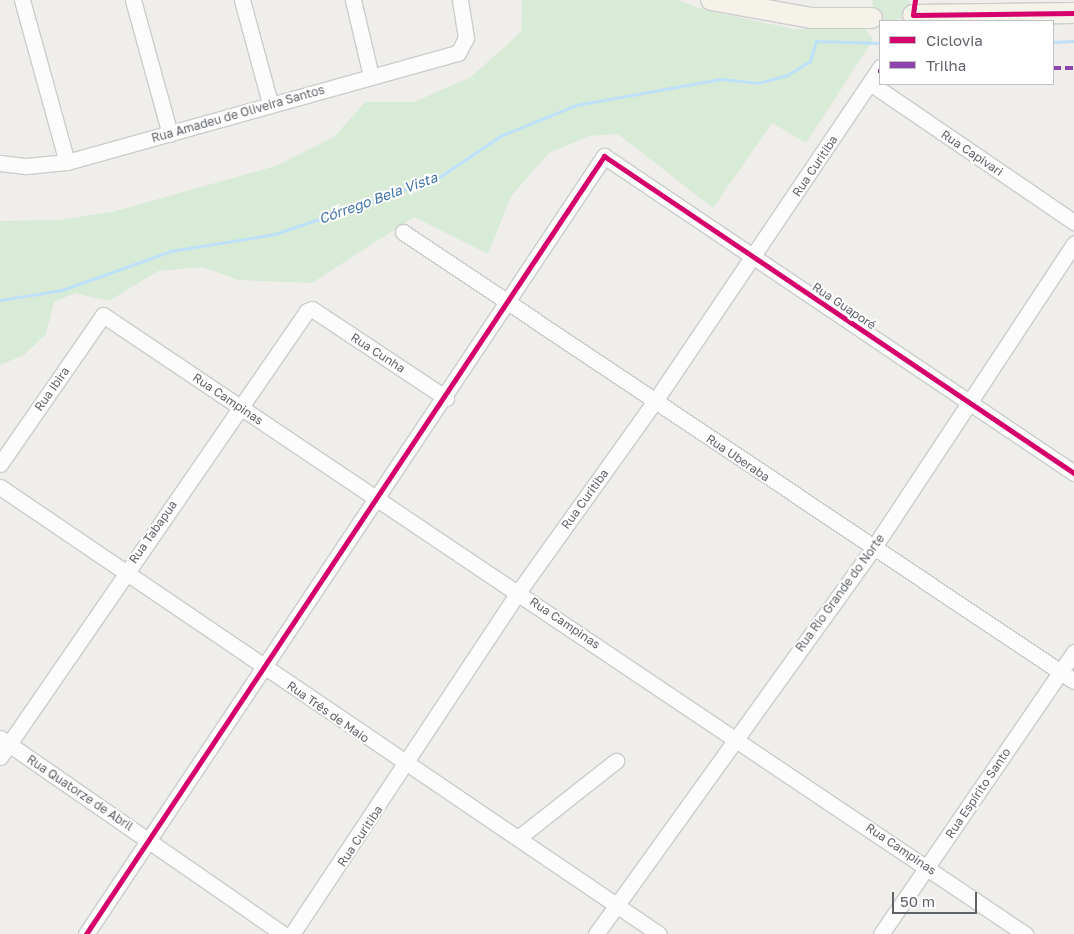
<!DOCTYPE html>
<meta charset="utf-8">
<style>
body{margin:0}
#map{position:relative;width:1074px;height:934px;overflow:hidden;background:#efeeea;font-family:"Golos Text",sans-serif}
div>[style]{position:absolute}
[style*='--x']{left:calc(var(--x)*1px);top:calc(var(--y)*1px);width:calc(var(--w)*1px);rotate:calc(var(--a)*1deg)}
.green>*{inset:0;background:#d8ebd6}
.stream>*{height:3px;margin:-1.5px;padding:0 1.5px;transform-origin:1.5px;border-radius:1.5px;background:#bfe0f9}
.roads{filter:drop-shadow(1px 0 #cbcccc) drop-shadow(-1px 0 #cbcccc) drop-shadow(0 1px #cbcccc) drop-shadow(0 -1px #cbcccc)}
.minor>*{height:15px;margin:-7.5px;padding:0 7.5px;transform-origin:7.5px;border-radius:7.5px;background:#fdfcfc}
.major>*{height:20px;margin:-10px;padding:0 10px;transform-origin:10px;border-radius:10px;background:#f4f2e9}
.quiet>*{height:4px;margin-top:-2px;transform-origin:0;background:repeating-linear-gradient(90deg,#8e44ad 0 8px,transparent 0 12px)}
.cycleway>*{height:5px;margin:-2.5px;padding:0 2.5px;transform-origin:2.5px;border-radius:2.5px;background:#d6006c}
span{translate:-50% -50%;white-space:nowrap;text-align:center;line-height:1.15;-webkit-text-stroke:4px #fff;paint-order:stroke}
.street-label{font-size:12px;color:#5f6368}
.water-label{font-size:14px;color:#4174aa;font-style:italic}
.legend{position:absolute;left:879px;top:20px;width:175px;height:65px;box-sizing:border-box;background:#fff;border:1px solid #bfc1c3;margin:0;padding:6px 9px;list-style:none;font-size:15px;color:#5f6368}
.legend li{display:flex;align-items:center;gap:10px;height:25px}
.legend b{width:25px;border:1px solid #bfc1c3}
.scale{position:absolute;left:892px;top:892px;width:85px;height:22px;box-sizing:border-box;border:2px solid #5f6368;border-top:0;padding-left:6px;font-size:15px;line-height:18px;white-space:nowrap;color:#5f6368;-webkit-text-stroke:4px #fff;paint-order:stroke}
</style>
<div id="map">
<div class="green">
<div style="clip-path:polygon(522px 0,678px 0,708px 11px,795px 29px,865px 28px,873px 40px,806px 143px,772px 123px,713px 208px,618px 134px,589px 136px,549px 153px,511px 196px,488px 254px,414px 217px,312px 283px,238px 280px,203px 267px,158px 271px,109px 301px,75px 293px,54px 302px,46px 334px,24px 355px,0 365px,0 221px,58px 220px,112px 212px,276px 166px,334px 137px,365px 102px,414px 102px,471px 77px,521px 32px)"></div>
<div style="clip-path:polygon(872px 0,909px 0,910px 4px,902px 19px,885px 21px,874px 12px)"></div>
</div>
<div class="stream">
<div style="--x:1053;--y:42;--w:21;--a:-3"></div>
<div style="--x:0;--y:300;--w:63;--a:-9.2"></div>
<div style="--x:62;--y:290;--w:116;--a:-19.7"></div>
<div style="--x:171;--y:251;--w:105;--a:-9.3"></div>
<div style="--x:275;--y:234;--w:172;--a:-19"></div>
<div style="--x:438;--y:178;--w:75;--a:-34.1"></div>
<div style="--x:500;--y:136;--w:82;--a:-22.2"></div>
<div style="--x:576;--y:105;--w:147;--a:-10.2"></div>
<div style="--x:721;--y:79;--w:37;--a:6"></div>
<div style="--x:758;--y:83;--w:30;--a:-15"></div>
<div style="--x:787;--y:75;--w:27;--a:-31"></div>
<div style="--x:810;--y:61;--w:21;--a:-73"></div>
<div style="--x:816;--y:41;--w:64;--a:1.8"></div>
</div>
<div class="roads">
<div class="minor">
<div style="--x:22;--y:0;--w:168;--a:74.5"></div>
<div style="--x:133;--y:0;--w:139;--a:74.6"></div>
<div style="--x:242;--y:0;--w:107;--a:74.8"></div>
<div style="--x:353;--y:0;--w:78;--a:76.7"></div>
<div style="--x:870;--y:83;--w:247;--a:34.3"></div>
<div style="--x:0;--y:163;--w:26;--a:7"></div>
<div style="--x:26;--y:166;--w:41;--a:-5.6"></div>
<div style="--x:67;--y:162;--w:406;--a:-15.6"></div>
<div style="--x:458;--y:53;--w:17;--a:-62"></div>
<div style="--x:466;--y:38;--w:38;--a:-99"></div>
<div style="--x:403;--y:232;--w:807;--a:33.79"></div>
<div style="--x:0;--y:464;--w:181;--a:-55.3"></div>
<div style="--x:103;--y:315;--w:1111;--a:33.88"></div>
<div style="--x:0;--y:487;--w:796;--a:34.15"></div>
<div style="--x:0;--y:738;--w:344;--a:34.7"></div>
<div style="--x:0;--y:757;--w:541;--a:-55.46"></div>
<div style="--x:307;--y:311;--w:5;--a:-22"></div>
<div style="--x:312;--y:309;--w:161;--a:33.6"></div>
<div style="--x:518;--y:838;--w:125;--a:-38.2"></div>
<div style="--x:86;--y:934;--w:935;--a:-56.34"></div>
<div style="--x:604;--y:156;--w:567;--a:34"></div>
<div style="--x:292;--y:934;--w:411;--a:-56.5"></div>
<div style="--x:519;--y:591;--w:234;--a:-54.4"></div>
<div style="--x:655;--y:401;--w:403;--a:-56"></div>
<div style="--x:596;--y:934;--w:473;--a:-54.3"></div>
<div style="--x:872;--y:550;--w:367;--a:-56.6"></div>
<div style="--x:881;--y:934;--w:342;--a:-55.6"></div>
</div>
<div class="major">
<div style="--x:711;--y:0;--w:103;--a:10.1"></div>
<div style="--x:812;--y:18;--w:60;--a:0"></div>
<div style="--x:913;--y:15;--w:161;--a:-0.7"></div>
</div>
</div>
<div class="quiet">
<div style="--x:1053;--y:68;--w:21;--a:0"></div>
<div style="--x:878;--y:71;--w:2;--a:0"></div>
</div>
<div class="cycleway">
<div style="--x:915;--y:0;--w:15;--a:98"></div>
<div style="--x:913;--y:15;--w:161;--a:-0.7"></div>
<div style="--x:86;--y:934;--w:935;--a:-56.34"></div>
<div style="--x:604;--y:156;--w:567;--a:34"></div>
</div>
<div class="street-label">
<span style="left:238px;top:114px;rotate:-16deg">Rua Amadeu de Oliveira Santos</span>
<span style="left:972px;top:153px;rotate:34deg">Rua Capivari</span>
<span style="left:815px;top:166px;rotate:-56deg">Rua Curitiba</span>
<span style="left:844px;top:306px;rotate:34deg">Rua Guaporé</span>
<span style="left:378px;top:353px;rotate:33deg">Rua Cunha</span>
<span style="left:52px;top:389px;rotate:-55deg">Rua Ibira</span>
<span style="left:228px;top:399px;rotate:34deg">Rua Campinas</span>
<span style="left:738px;top:458px;rotate:34deg">Rua Uberaba</span>
<span style="left:585px;top:499px;rotate:-54deg">Rua Curitiba</span>
<span style="left:153px;top:532px;rotate:-55deg">Rua Tabapua</span>
<span style="left:840px;top:593px;rotate:-54deg">Rua Rio Grande do Norte</span>
<span style="left:565px;top:623px;rotate:34deg">Rua Campinas</span>
<span style="left:328px;top:712px;rotate:35deg">Rua Três de Maio</span>
<span style="left:80px;top:793px;rotate:34deg">Rua Quatorze de Abril</span>
<span style="left:978px;top:793px;rotate:-56deg">Rua Espírito Santo</span>
<span style="left:360px;top:836px;rotate:-56deg">Rua Curitiba</span>
<span style="left:901px;top:849px;rotate:34deg">Rua Campinas</span>
</div>
<div class="water-label">
<span style="left:378px;top:198px;rotate:-20deg">Córrego Bela Vista</span>
</div>
<ul class="legend">
<li><b style="height:6px;background:#d6006c"></b>Ciclovia</li>
<li><b style="height:6px;background:#8e44ad"></b>Trilha</li>
</ul>
<div class="scale">50 m</div>
</div>
